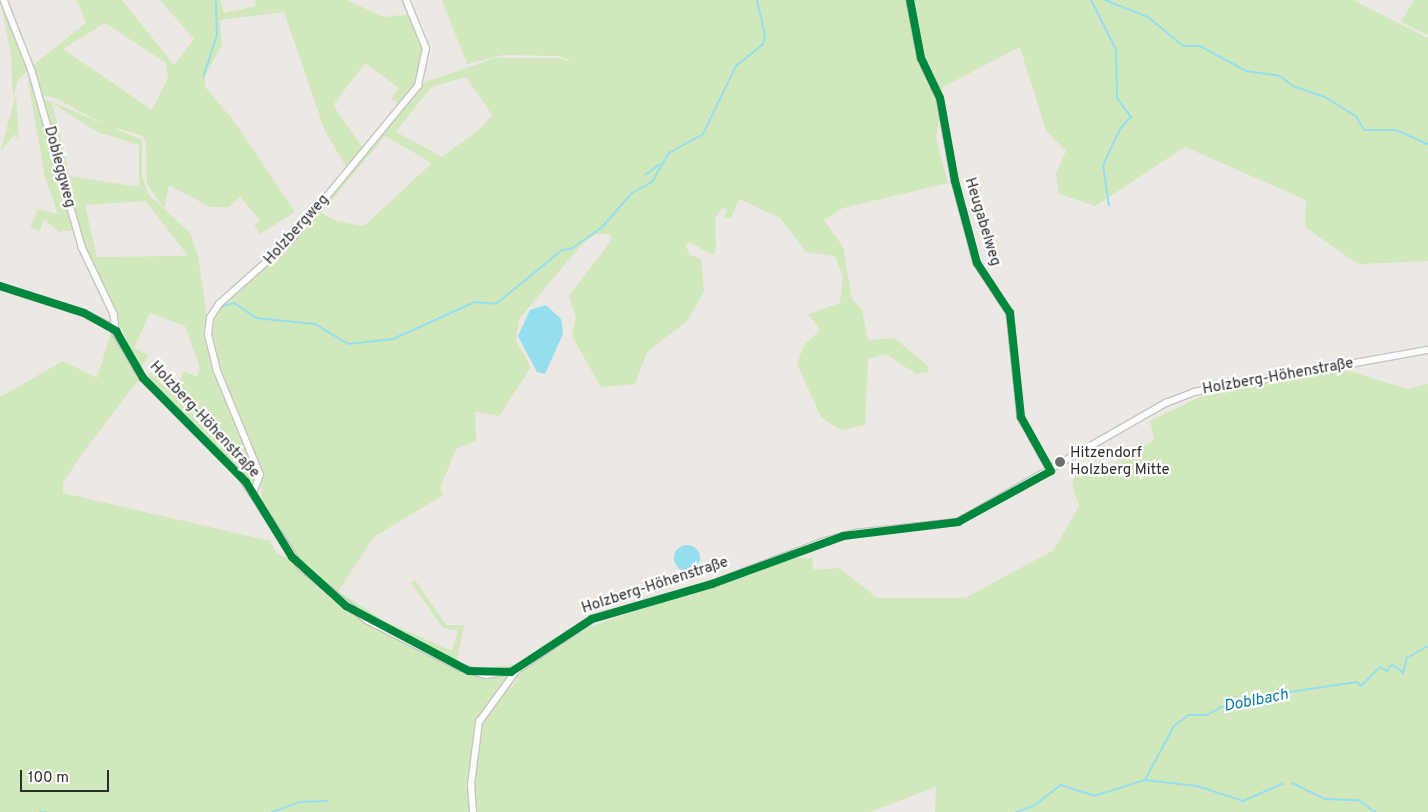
<!DOCTYPE html>
<meta charset="utf-8">
<style>
body{margin:0}
#map{position:relative;width:1428px;height:812px;overflow:hidden;background:#ece8e4;font-family:Overpass,sans-serif}
div>[style]{position:absolute}
[style*='--x']{left:calc(var(--x)*1px);top:calc(var(--y)*1px);width:calc(var(--w)*1px);rotate:calc(var(--a)*1deg)}
.green>*{inset:0;background:#d0e8bb}
.water>*{inset:0;background:#94def0}
.round{border-radius:50%}
.stream>*{height:2px;margin:-1px;padding:0 1px;transform-origin:1px;border-radius:1px;background:#94def0}
.roads{filter:drop-shadow(1px 0 #c5c4c4) drop-shadow(-1px 0 #c5c4c4) drop-shadow(0 1px #c5c4c4) drop-shadow(0 -1px #c5c4c4)}
.minor>*{height:5.5px;margin:-2.75px;padding:0 2.75px;transform-origin:2.75px;border-radius:2.75px;background:#fcfcfb}
.cycleway>*{height:8px;margin:-4px;padding:0 4px;transform-origin:4px;border-radius:4px;background:#00873e}
.dots>*{width:14px;height:14px;translate:-50% -50%;box-sizing:border-box;border:2px solid #fff;border-radius:50%}
span{translate:-50% -50%;white-space:nowrap;text-align:center;line-height:1.15;-webkit-text-stroke:4.5px #fff;paint-order:stroke}
.street-label{font-size:15px;color:#2d2d2d}
.poi-label{font-size:15px;color:#2d2d2d}
.left{translate:0 -50%;text-align:left}
.water-label{font-size:16px;color:#077ba8;font-style:italic}
.scale{position:absolute;left:20px;top:770px;width:89px;height:22px;box-sizing:border-box;border:2px solid #2d2d2d;border-top:0;padding-left:6px;font-size:15px;line-height:18px;white-space:nowrap;color:#2d2d2d;-webkit-text-stroke:4px #fff;paint-order:stroke}
</style>
<div id="map">
<div class="green">
<div style="clip-path:polygon(0 0,29px 69px,18px 80px,13px 99px,11px 54px)"></div>
<div style="clip-path:polygon(evenodd,77px 0,122px 0,174px 65px,194px 39px,160px 0,220px 0,224px 13px,256px 6px,255px 0,346px 0,384px 17px,410px 14px,424px 50px,421px 78px,401px 105px,391px 99px,399px 88px,365px 63px,333px 105px,364px 150px,348px 170px,325px 131px,284px 12px,220px 20px,222px 45px,205px 76px,205px 87px,233px 120px,295px 212px,260px 234px,254px 226px,261px 221px,240px 197px,229px 207px,210px 207px,169px 185px,164px 208px,147px 184px,146px 141px,141px 135px,108px 126px,55px 98px,42px 95px,32px 66px,86px 23px,77px 0,105px 23px,166px 63px,168px 78px,152px 110px,63px 49px,105px 23px)"></div>
<div style="clip-path:polygon(evenodd,442px 0,1353px 0,1428px 38px,1428px 261px,1358px 264px,1305px 227px,1306px 200px,1185px 147px,1095px 206px,1059px 194px,1056px 174px,1066px 151px,1046px 131px,1020px 47px,943px 87px,936px 138px,948px 183px,843px 208px,824px 220px,843px 247px,852px 299px,862px 310px,868px 340px,894px 338px,927px 365px,929px 372px,916px 374px,886px 354px,868px 359px,865px 425px,841px 430px,821px 417px,797px 364px,804px 345px,820px 330px,808px 314px,840px 303px,843px 276px,835px 256px,806px 252px,780px 218px,739px 199px,731px 218px,724px 218px,727px 209px,722px 208px,715px 218px,716px 251px,712px 255px,690px 242px,685px 245px,690px 255px,701px 259px,704px 291px,688px 320px,647px 352px,635px 384px,601px 387px,572px 336px,576px 317px,569px 296px,611px 241px,610px 234px,596px 234px,583px 243px,519px 319px,516px 341px,531px 367px,499px 416px,475px 412px,476px 441px,456px 449px,440px 488px,443px 495px,374px 537px,337px 593px,298px 562px,262px 503px,261px 475px,221px 378px,210px 335px,212px 319px,228px 299px,293px 242px,423px 83px,495px 58px,559px 58px,576px 63px,560px 56px,503px 55px,467px 64px,442px 0,466px 77px,492px 115px,482px 127px,442px 157px,396px 132px,431px 87px,466px 77px,442px 0,385px 136px,432px 163px,364px 226px,336px 221px,321px 213px,385px 136px)"></div>
<div style="clip-path:polygon(1414px 0,1428px 0,1428px 35px,1401px 22px)"></div>
<div style="clip-path:polygon(27px 75px,39px 99px,75px 230px,59px 232px,44px 219px,40px 231px,30px 228px,38px 209px,58px 214px,45px 177px)"></div>
<div style="clip-path:polygon(16px 95px,19px 141px,15px 134px,0 152px)"></div>
<div style="clip-path:polygon(evenodd,42px 98px,142px 140px,142px 175px,148px 194px,190px 233px,198px 256px,215px 372px,258px 476px,250px 483px,148px 381px,150px 372px,178px 385px,184px 371px,197px 377px,200px 368px,185px 326px,150px 313px,134px 348px,149px 355px,140px 369px,87px 255px,42px 98px,52px 103px,97px 132px,139px 145px,139px 187px,70px 176px,52px 103px,42px 98px,146px 201px,188px 256px,97px 257px,85px 205px,146px 201px)"></div>
<div style="clip-path:polygon(112px 330px,140px 378px,84px 451px,63px 483px,63px 493px,270px 541px,277px 554px,290px 559px,345px 607px,378px 628px,469px 673px,509px 676px,485px 707px,513px 686px,522px 671px,589px 627px,789px 558px,812px 558px,814px 570px,839px 568px,877px 598px,965px 598px,1054px 550px,1079px 506px,1072px 483px,1076px 472px,1098px 473px,1154px 440px,1150px 421px,1210px 392px,1346px 370px,1407px 389px,1428px 384px,1428px 812px,935px 812px,936px 787px,869px 812px,0 812px,0 397px,63px 361px,97px 378px)"></div>
<div style="clip-path:polygon(415px 580px,446px 625px,464px 625px,457px 661px,480px 669px,518px 664px,568px 627px,516px 667px,485px 673px,462px 666px,368px 618px,340px 598px,343px 594px,386px 622px,452px 651px,458px 631px,443px 628px,411px 583px)"></div>
</div>
<div class="water">
<div style="clip-path:polygon(546px 305px,561px 319px,563px 334px,545px 374px,537px 372px,518px 336px,530px 310px)"></div>
<div class="round" style="left:674px;top:545px;width:26px;height:26px"></div>
</div>
<div class="stream">
<div style="--x:1091;--y:0;--w:56;--a:63.4"></div>
<div style="--x:1116;--y:50;--w:48;--a:88.8"></div>
<div style="--x:1117;--y:98;--w:24;--a:54"></div>
<div style="--x:1131;--y:117;--w:16;--a:133"></div>
<div style="--x:1120;--y:129;--w:40;--a:115"></div>
<div style="--x:1103;--y:165;--w:41;--a:81.7"></div>
<div style="--x:1105;--y:0;--w:46;--a:21.6"></div>
<div style="--x:1148;--y:17;--w:45;--a:39.6"></div>
<div style="--x:1183;--y:46;--w:17;--a:0"></div>
<div style="--x:1200;--y:46;--w:52;--a:28.5"></div>
<div style="--x:1246;--y:71;--w:34;--a:8"></div>
<div style="--x:1280;--y:76;--w:16;--a:38"></div>
<div style="--x:1293;--y:86;--w:34;--a:19"></div>
<div style="--x:1325;--y:97;--w:36;--a:32"></div>
<div style="--x:1356;--y:116;--w:16;--a:60"></div>
<div style="--x:1364;--y:130;--w:32;--a:0"></div>
<div style="--x:1396;--y:130;--w:35;--a:24"></div>
<div style="--x:204;--y:75;--w:42;--a:-72"></div>
<div style="--x:217;--y:35;--w:35;--a:-92"></div>
<div style="--x:645;--y:175;--w:17;--a:-36"></div>
<div style="--x:222;--y:306;--w:12;--a:-14"></div>
<div style="--x:234;--y:303;--w:27;--a:34"></div>
<div style="--x:256;--y:318;--w:59;--a:5.8"></div>
<div style="--x:315;--y:324;--w:39;--a:31"></div>
<div style="--x:348;--y:344;--w:45;--a:-6.3"></div>
<div style="--x:393;--y:339;--w:90;--a:-24.3"></div>
<div style="--x:475;--y:302;--w:21;--a:5"></div>
<div style="--x:496;--y:304;--w:85;--a:-39.3"></div>
<div style="--x:562;--y:250;--w:9;--a:-6"></div>
<div style="--x:571;--y:249;--w:38;--a:-35"></div>
<div style="--x:602;--y:227;--w:45;--a:-48.6"></div>
<div style="--x:632;--y:193;--w:23;--a:-29"></div>
<div style="--x:652;--y:182;--w:34;--a:-60"></div>
<div style="--x:669;--y:153;--w:39;--a:-29"></div>
<div style="--x:703;--y:134;--w:76;--a:-64.1"></div>
<div style="--x:736;--y:66;--w:35;--a:-39"></div>
<div style="--x:763;--y:44;--w:9;--a:-77"></div>
<div style="--x:765;--y:35;--w:36;--a:-103"></div>
<div style="--x:1145;--y:780;--w:52;--a:6.6"></div>
<div style="--x:1197;--y:786;--w:48;--a:18.1"></div>
<div style="--x:1243;--y:801;--w:43;--a:-23.6"></div>
<div style="--x:1292;--y:783;--w:37;--a:26"></div>
<div style="--x:1325;--y:799;--w:33;--a:2"></div>
<div style="--x:1358;--y:800;--w:21;--a:35"></div>
<div style="--x:40;--y:812;--w:6;--a:0"></div>
<div style="--x:272;--y:812;--w:29;--a:-20"></div>
<div style="--x:299;--y:802;--w:29;--a:-2"></div>
<div style="--x:1016;--y:812;--w:20;--a:-20"></div>
<div style="--x:1035;--y:805;--w:33;--a:-38"></div>
<div style="--x:1061;--y:785;--w:35;--a:18"></div>
<div style="--x:1094;--y:796;--w:53;--a:-17.4"></div>
<div style="--x:1145;--y:780;--w:61;--a:-61.8"></div>
<div style="--x:1174;--y:726;--w:18;--a:-38"></div>
<div style="--x:1188;--y:715;--w:19;--a:0"></div>
<div style="--x:1207;--y:715;--w:16;--a:-30"></div>
<div style="--x:1221;--y:707;--w:42;--a:-8.1"></div>
<div style="--x:1263;--y:701;--w:21;--a:-23"></div>
<div style="--x:1282;--y:693;--w:76;--a:-8.3"></div>
<div style="--x:1357;--y:682;--w:6;--a:45"></div>
<div style="--x:1361;--y:686;--w:27;--a:-45"></div>
<div style="--x:1380;--y:667;--w:8;--a:30"></div>
<div style="--x:1387;--y:671;--w:9;--a:-54"></div>
<div style="--x:1392;--y:664;--w:14;--a:39"></div>
<div style="--x:1403;--y:673;--w:16;--a:-75"></div>
<div style="--x:1407;--y:658;--w:24;--a:-30"></div>
</div>
<div class="roads">
<div class="minor">
<div style="--x:4;--y:0;--w:76;--a:68.5"></div>
<div style="--x:32;--y:71;--w:183;--a:74.1"></div>
<div style="--x:82;--y:247;--w:74;--a:64.5"></div>
<div style="--x:114;--y:314;--w:17;--a:83"></div>
<div style="--x:910;--y:0;--w:59;--a:79.3"></div>
<div style="--x:921;--y:58;--w:44;--a:64.6"></div>
<div style="--x:940;--y:98;--w:84;--a:79.8"></div>
<div style="--x:955;--y:181;--w:85;--a:75"></div>
<div style="--x:977;--y:263;--w:60;--a:56.6"></div>
<div style="--x:1010;--y:313;--w:105;--a:84"></div>
<div style="--x:1021;--y:417;--w:62;--a:60.9"></div>
<div style="--x:0;--y:286;--w:88;--a:17.8"></div>
<div style="--x:84;--y:313;--w:33;--a:27"></div>
<div style="--x:113;--y:328;--w:58;--a:59"></div>
<div style="--x:143;--y:378;--w:139;--a:45"></div>
<div style="--x:241;--y:476;--w:109;--a:56.6"></div>
<div style="--x:301;--y:567;--w:85;--a:38.8"></div>
<div style="--x:367;--y:620;--w:106;--a:26.8"></div>
<div style="--x:462;--y:668;--w:25;--a:16"></div>
<div style="--x:486;--y:675;--w:31;--a:-9"></div>
<div style="--x:517;--y:670;--w:91;--a:-34.2"></div>
<div style="--x:592;--y:619;--w:125;--a:-16.3"></div>
<div style="--x:712;--y:584;--w:118;--a:-20.9"></div>
<div style="--x:822;--y:542;--w:34;--a:-15"></div>
<div style="--x:855;--y:533;--w:104;--a:-6.1"></div>
<div style="--x:958;--y:522;--w:240;--a:-29.8"></div>
<div style="--x:1166;--y:403;--w:30;--a:-21"></div>
<div style="--x:1194;--y:392;--w:238;--a:-10.2"></div>
<div style="--x:253;--y:493;--w:19;--a:-69"></div>
<div style="--x:260;--y:475;--w:113;--a:-112.5"></div>
<div style="--x:217;--y:371;--w:37;--a:-104"></div>
<div style="--x:208;--y:335;--w:17;--a:-83"></div>
<div style="--x:210;--y:318;--w:17;--a:-57"></div>
<div style="--x:219;--y:304;--w:96;--a:-41.6"></div>
<div style="--x:291;--y:240;--w:200;--a:-50.5"></div>
<div style="--x:418;--y:86;--w:38;--a:-78"></div>
<div style="--x:426;--y:49;--w:53;--a:-112.2"></div>
<div style="--x:473;--y:812;--w:27;--a:-94"></div>
<div style="--x:471;--y:785;--w:64;--a:-82.8"></div>
<div style="--x:479;--y:722;--w:64;--a:-53.8"></div>
</div>
</div>
<div class="cycleway">
<div style="--x:0;--y:286;--w:88;--a:17.8"></div>
<div style="--x:84;--y:313;--w:37;--a:29"></div>
<div style="--x:116;--y:331;--w:54;--a:60.1"></div>
<div style="--x:143;--y:378;--w:146;--a:45.3"></div>
<div style="--x:246;--y:482;--w:88;--a:58.5"></div>
<div style="--x:292;--y:557;--w:73;--a:42.2"></div>
<div style="--x:346;--y:606;--w:139;--a:27.9"></div>
<div style="--x:469;--y:671;--w:42;--a:1.4"></div>
<div style="--x:511;--y:672;--w:97;--a:-33.2"></div>
<div style="--x:592;--y:619;--w:125;--a:-16.3"></div>
<div style="--x:712;--y:584;--w:140;--a:-20.1"></div>
<div style="--x:843;--y:536;--w:116;--a:-6.9"></div>
<div style="--x:958;--y:522;--w:106;--a:-28.7"></div>
<div style="--x:1051;--y:471;--w:62;--a:-119.1"></div>
<div style="--x:1021;--y:417;--w:105;--a:-96"></div>
<div style="--x:1010;--y:313;--w:60;--a:-123.4"></div>
<div style="--x:977;--y:263;--w:85;--a:-105"></div>
<div style="--x:955;--y:181;--w:84;--a:-100.2"></div>
<div style="--x:940;--y:98;--w:44;--a:-115.4"></div>
<div style="--x:921;--y:58;--w:59;--a:-100.7"></div>
</div>
<div class="dots">
<div style="left:1060px;top:462px;background:#706e6d"></div>
</div>
<div class="street-label">
<span style="left:59px;top:167px;rotate:75deg">Dobleggweg</span>
<span style="left:982px;top:222px;rotate:73deg">Heugabelweg</span>
<span style="left:297px;top:230px;rotate:-48deg">Holzbergweg</span>
<span style="left:1278px;top:377px;rotate:-10deg">Holzberg-Höhenstraße</span>
<span style="left:204px;top:420px;rotate:47deg">Holzberg-Höhenstraße</span>
<span style="left:655px;top:586px;rotate:-18deg">Holzberg-Höhenstraße</span>
</div>
<div class="poi-label">
<span class="left" style="left:1070px;top:462px">Hitzendorf<br>Holzberg Mitte</span>
</div>
<div class="water-label">
<span style="left:1256px;top:701px;rotate:-11deg">Doblbach</span>
</div>
<div class="scale">100 m</div>
</div>
